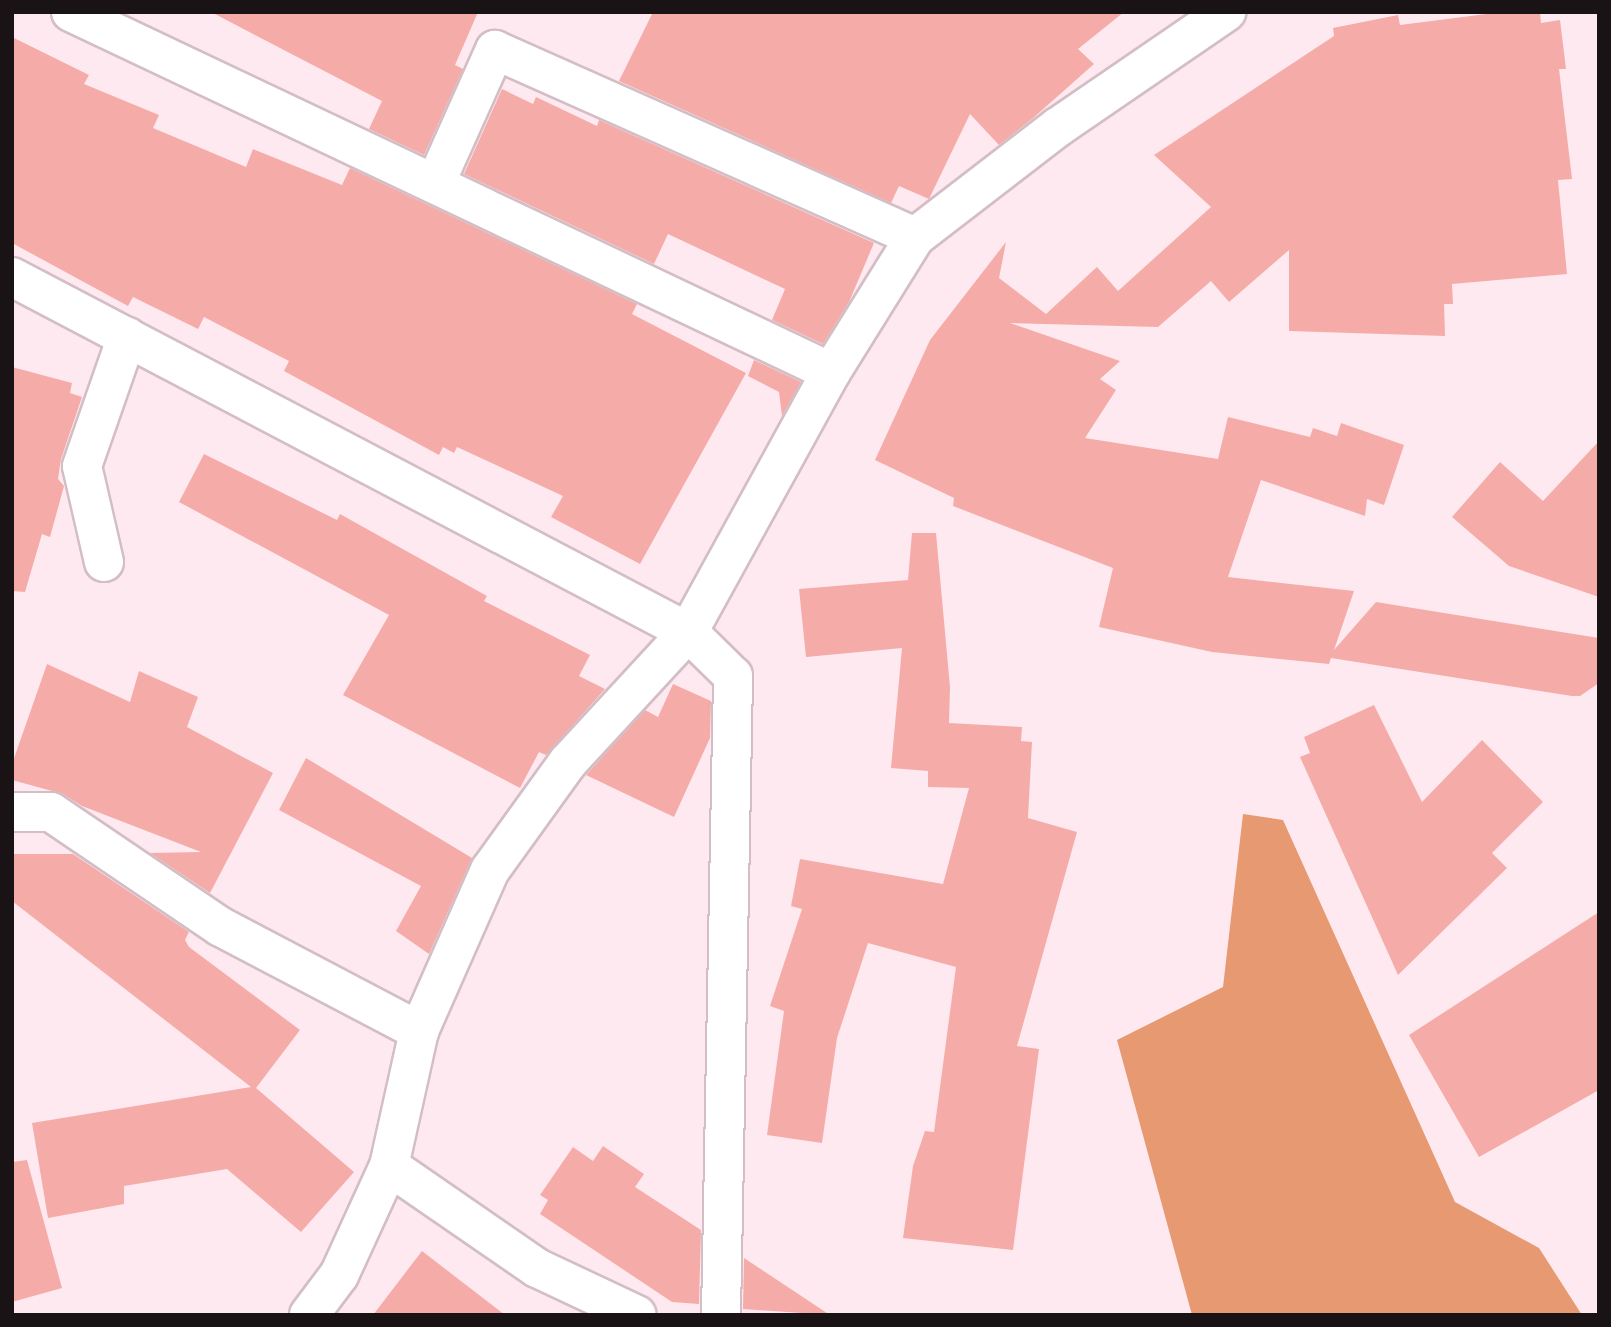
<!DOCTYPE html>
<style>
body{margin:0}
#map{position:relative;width:1611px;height:1327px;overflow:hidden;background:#ffe9f0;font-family:Raleway,sans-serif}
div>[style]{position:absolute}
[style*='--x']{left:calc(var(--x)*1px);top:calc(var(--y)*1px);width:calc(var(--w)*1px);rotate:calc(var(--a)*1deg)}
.forest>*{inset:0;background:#e79a71}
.building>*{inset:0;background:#f5aca8}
.roads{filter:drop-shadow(2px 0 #d3bec5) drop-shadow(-2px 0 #d3bec5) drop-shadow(0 2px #d3bec5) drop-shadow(0 -2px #d3bec5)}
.minor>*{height:38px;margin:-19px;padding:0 19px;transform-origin:19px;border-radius:19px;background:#fff}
span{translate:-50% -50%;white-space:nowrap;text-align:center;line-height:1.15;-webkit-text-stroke:5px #fdfdfd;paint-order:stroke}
.frame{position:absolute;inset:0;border:14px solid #1a1315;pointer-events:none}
</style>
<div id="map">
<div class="forest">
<div style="clip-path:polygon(1243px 814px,1283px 820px,1455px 1202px,1539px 1248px,1582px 1315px,1192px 1315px,1117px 1040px,1223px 987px)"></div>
</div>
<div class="building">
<div style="clip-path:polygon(211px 12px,478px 12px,455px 65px,463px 69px,424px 155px,369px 129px,382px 101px)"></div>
<div style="clip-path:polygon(653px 12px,1124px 12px,1078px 49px,1094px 64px,1032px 119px,999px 145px,970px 114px,929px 199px,899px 186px,891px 203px,619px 81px)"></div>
<div style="clip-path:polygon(1502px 12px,1540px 12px,1541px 23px,1560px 20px,1566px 69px,1559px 69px,1572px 179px,1558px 180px,1567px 274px,1452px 284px,1453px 304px,1444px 304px,1445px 336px,1289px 331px,1289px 250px,1229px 302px,1211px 281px,1158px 327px,1010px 323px,1120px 361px,1100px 379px,1116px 390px,1085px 438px,1218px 459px,1228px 417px,1310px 437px,1313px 428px,1337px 436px,1341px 423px,1404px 445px,1384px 505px,1367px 499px,1365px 516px,1261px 480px,1228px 577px,1354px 591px,1334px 650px,1376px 602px,1599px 638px,1599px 683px,1580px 696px,1572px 696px,1331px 658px,1329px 664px,1212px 652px,1099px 627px,1113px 568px,953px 506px,954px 498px,875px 460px,930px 340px,1006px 242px,999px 278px,1046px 314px,1097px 267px,1118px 291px,1211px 207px,1154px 155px,1334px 36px,1333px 28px,1398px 15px,1400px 25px)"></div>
<div style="clip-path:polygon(12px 37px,89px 75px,84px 84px,159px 115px,153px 128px,246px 167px,253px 149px,342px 185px,350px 168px,637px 304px,632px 314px,746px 373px,640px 564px,551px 517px,563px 496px,457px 447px,454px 453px,443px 447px,439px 455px,284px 371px,289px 361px,204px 317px,198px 329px,133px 297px,128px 306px,12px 243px)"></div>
<div style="clip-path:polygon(502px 89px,533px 104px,536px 97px,597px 126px,599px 120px,874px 243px,849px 302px,823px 344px,772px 320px,785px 289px,668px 234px,654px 264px,464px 174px)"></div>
<div style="clip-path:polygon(754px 360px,801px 382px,782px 416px,779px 392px,748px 376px)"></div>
<div style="clip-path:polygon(12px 367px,72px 383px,70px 393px,82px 397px,61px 459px,58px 479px,64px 486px,50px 537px,42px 534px,25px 592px,12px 591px)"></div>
<div style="clip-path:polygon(1599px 441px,1599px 597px,1509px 566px,1452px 517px,1500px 462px,1543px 501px)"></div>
<div style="clip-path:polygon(204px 454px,337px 520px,340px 514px,487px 596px,484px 601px,590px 655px,579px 676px,605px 689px,546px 755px,539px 752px,520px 788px,343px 695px,389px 615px,179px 502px)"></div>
<div style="clip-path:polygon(912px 533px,936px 533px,950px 687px,949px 723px,1022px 727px,1021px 741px,1032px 742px,1028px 818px,1077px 832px,1017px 1046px,1039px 1049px,1013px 1250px,903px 1238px,913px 1166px,925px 1131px,934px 1132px,956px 967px,868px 943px,837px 1038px,822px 1143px,767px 1135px,784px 1011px,770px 1006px,802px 909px,791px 906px,800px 859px,943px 884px,969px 788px,928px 787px,928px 771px,891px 768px,902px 648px,806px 657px,799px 589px,908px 580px)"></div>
<div style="clip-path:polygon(47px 664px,130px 702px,139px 671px,198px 697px,187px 727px,273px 773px,210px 893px,150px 853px,201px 852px,82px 806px,63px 794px,12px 780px,12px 764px)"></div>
<div style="clip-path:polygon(673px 684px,711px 701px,710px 738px,674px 817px,586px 775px,645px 710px,658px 717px)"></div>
<div style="clip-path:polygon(1374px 705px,1422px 802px,1482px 740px,1543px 802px,1492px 853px,1507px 868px,1398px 975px,1300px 757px,1310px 753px,1304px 737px)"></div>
<div style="clip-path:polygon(306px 758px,472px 858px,429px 954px,396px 931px,421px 886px,279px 810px)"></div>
<div style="clip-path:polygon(12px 854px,73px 854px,189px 932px,185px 940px,189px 947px,300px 1030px,256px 1088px,354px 1172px,301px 1232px,227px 1169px,124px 1186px,124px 1204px,48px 1218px,32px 1123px,251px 1087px,12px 901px)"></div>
<div style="clip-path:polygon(1599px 912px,1599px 1090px,1479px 1157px,1409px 1035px)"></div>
<div style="clip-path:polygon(603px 1146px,644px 1174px,635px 1187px,701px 1230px,699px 1304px,672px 1302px,540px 1214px,548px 1200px,540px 1195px,573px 1147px,593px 1161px)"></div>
<div style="clip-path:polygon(27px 1160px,62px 1288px,12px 1302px,12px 1162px)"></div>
<div style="clip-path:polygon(422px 1251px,505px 1315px,373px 1315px)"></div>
<div style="clip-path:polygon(744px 1258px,830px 1315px,743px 1309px)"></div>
</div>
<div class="roads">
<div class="minor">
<div style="--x:71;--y:12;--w:841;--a:25.35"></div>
<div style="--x:435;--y:184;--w:147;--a:-65.9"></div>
<div style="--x:495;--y:50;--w:460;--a:24"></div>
<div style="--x:12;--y:277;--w:764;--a:27.71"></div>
<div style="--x:688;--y:632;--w:177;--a:132.7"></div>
<div style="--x:568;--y:762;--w:133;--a:125.8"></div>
<div style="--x:490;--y:870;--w:176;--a:113.8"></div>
<div style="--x:419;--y:1031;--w:138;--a:102.5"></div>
<div style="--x:389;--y:1166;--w:120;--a:114.6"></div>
<div style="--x:339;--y:1275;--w:50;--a:126.9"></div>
<div style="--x:104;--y:562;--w:98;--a:-102.9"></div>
<div style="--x:82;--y:466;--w:137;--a:-70.8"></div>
<div style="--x:12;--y:812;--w:39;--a:0"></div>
<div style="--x:51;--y:812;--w:205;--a:34.1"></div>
<div style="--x:221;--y:927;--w:224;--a:27.7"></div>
<div style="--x:389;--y:1166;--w:180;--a:34.6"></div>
<div style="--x:537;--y:1268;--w:110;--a:25.2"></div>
<div style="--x:721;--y:1315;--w:639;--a:-88.92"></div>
<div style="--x:733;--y:676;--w:63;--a:-135.6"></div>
<div style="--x:688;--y:632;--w:297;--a:-61.2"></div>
<div style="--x:831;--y:372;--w:159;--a:-58.1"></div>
<div style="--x:915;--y:237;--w:180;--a:-37.6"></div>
<div style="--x:1058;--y:127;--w:204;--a:-34.4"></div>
</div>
</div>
<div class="frame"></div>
</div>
